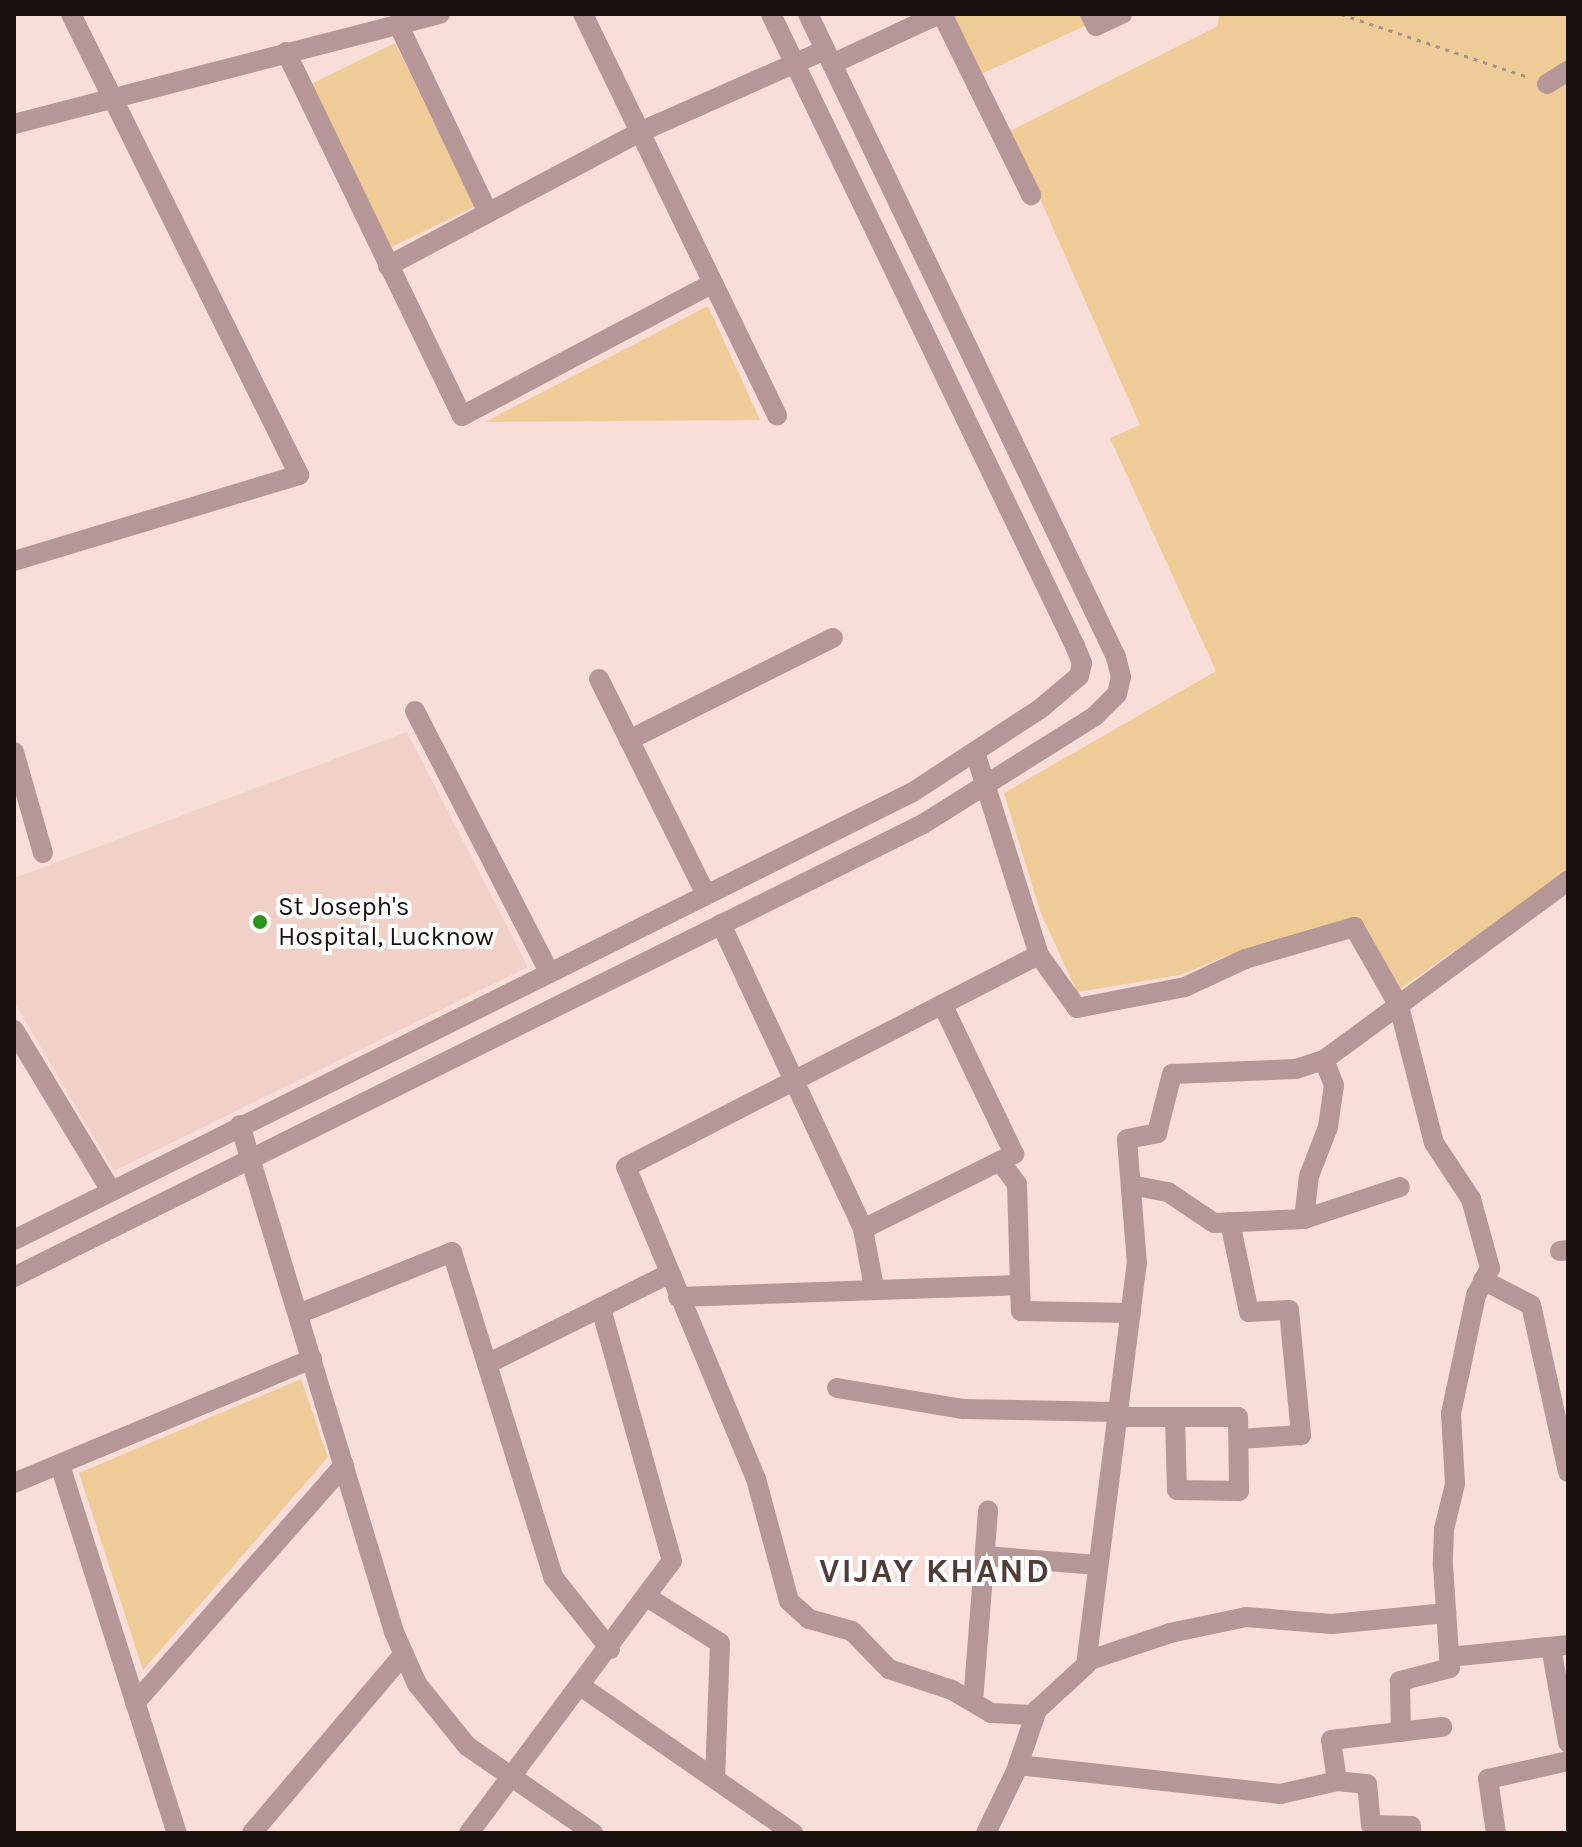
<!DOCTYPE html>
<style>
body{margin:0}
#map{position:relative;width:1582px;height:1847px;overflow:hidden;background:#f7ded8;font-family:Karla,sans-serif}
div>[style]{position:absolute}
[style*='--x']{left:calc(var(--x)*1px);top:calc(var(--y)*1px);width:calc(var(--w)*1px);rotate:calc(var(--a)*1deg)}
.built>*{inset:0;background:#f1d0c7}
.green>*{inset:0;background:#efcc97;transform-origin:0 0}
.path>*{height:3px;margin-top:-1.5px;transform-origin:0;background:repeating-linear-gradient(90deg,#a5928d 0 4px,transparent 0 10px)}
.minor>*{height:20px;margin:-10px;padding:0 10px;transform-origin:10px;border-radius:10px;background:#b59798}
.dots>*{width:22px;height:22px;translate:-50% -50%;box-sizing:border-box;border:4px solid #fff;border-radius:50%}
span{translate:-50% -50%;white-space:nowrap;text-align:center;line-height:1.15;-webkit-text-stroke:8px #fff;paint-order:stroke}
.poi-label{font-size:26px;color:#19110e}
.left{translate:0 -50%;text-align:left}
.district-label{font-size:34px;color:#503d38;font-weight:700;letter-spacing:2px}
.frame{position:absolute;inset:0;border:16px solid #19110e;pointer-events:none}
</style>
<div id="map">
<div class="built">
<div style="clip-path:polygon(407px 732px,528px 967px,114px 1171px,14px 1002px,14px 878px)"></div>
</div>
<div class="green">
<div style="clip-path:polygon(1082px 14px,1087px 25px,979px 75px,952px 16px)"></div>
<div style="clip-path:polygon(1219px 14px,1568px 14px,1568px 872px,1401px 988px,1357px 916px,1239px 951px,1180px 975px,1077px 992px,1040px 911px,1004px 793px,1216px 671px,1110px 438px,1140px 425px,1010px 131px,1218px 26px)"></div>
<div style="left:395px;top:43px;width:182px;height:93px;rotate:64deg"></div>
<div style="clip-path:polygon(708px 306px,760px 420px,485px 422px)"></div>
<div style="clip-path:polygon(301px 1379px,328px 1457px,143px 1670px,79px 1473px)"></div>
</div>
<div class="path">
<div style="--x:1341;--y:14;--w:197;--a:18.6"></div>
</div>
<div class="minor">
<div style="--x:583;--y:14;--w:446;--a:64.2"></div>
<div style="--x:942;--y:14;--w:202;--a:63.8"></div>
<div style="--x:1090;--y:14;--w:13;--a:63"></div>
<div style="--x:1096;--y:26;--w:29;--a:-25"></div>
<div style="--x:398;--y:24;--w:209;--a:64.5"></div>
<div style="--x:286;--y:52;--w:404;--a:64.2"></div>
<div style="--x:462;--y:416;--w:284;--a:-27.9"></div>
<div style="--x:832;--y:64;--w:118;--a:-25"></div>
<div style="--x:1547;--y:84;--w:25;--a:-32"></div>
<div style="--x:14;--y:124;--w:440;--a:-14.5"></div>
<div style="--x:388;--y:266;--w:285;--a:-28"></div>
<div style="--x:640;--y:132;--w:202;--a:-23.9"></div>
<div style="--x:14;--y:561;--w:298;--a:-16.8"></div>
<div style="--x:299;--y:475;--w:514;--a:-116.32"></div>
<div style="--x:599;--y:679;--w:239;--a:63.6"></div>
<div style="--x:415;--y:711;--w:291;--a:62.8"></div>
<div style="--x:629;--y:740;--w:228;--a:-26.6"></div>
<div style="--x:14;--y:752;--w:105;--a:74"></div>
<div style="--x:975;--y:752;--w:213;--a:72.5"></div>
<div style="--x:1039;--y:955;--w:65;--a:54.4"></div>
<div style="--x:1077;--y:1008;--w:110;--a:-11"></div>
<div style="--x:1185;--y:987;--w:66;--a:-25"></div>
<div style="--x:1245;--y:959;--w:114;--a:-16.4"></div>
<div style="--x:1354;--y:927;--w:91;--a:60.3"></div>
<div style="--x:1399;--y:1006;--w:141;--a:75.7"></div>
<div style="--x:1434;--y:1143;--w:67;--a:56.5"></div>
<div style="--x:1471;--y:1199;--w:72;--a:74.6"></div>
<div style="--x:1490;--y:1268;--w:30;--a:117"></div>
<div style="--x:1476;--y:1295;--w:122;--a:101.9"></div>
<div style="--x:1451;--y:1414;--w:70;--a:86.7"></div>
<div style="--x:1455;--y:1484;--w:46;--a:103.7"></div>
<div style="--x:1444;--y:1529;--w:37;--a:92"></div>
<div style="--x:1443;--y:1566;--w:102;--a:86.1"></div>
<div style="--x:1450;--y:1668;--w:52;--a:165.4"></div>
<div style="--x:1400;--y:1681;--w:51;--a:88.9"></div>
<div style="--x:721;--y:924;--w:336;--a:65"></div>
<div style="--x:863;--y:1229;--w:59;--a:79.3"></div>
<div style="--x:14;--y:1030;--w:188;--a:58.9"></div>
<div style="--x:240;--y:1125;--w:530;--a:73.1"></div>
<div style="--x:394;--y:1632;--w:57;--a:66.1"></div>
<div style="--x:417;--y:1684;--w:80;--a:51.1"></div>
<div style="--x:467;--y:1746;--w:153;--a:34.6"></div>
<div style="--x:1000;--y:1161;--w:29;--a:54"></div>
<div style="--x:1017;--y:1184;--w:101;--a:88.3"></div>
<div style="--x:1131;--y:1185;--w:38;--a:11"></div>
<div style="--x:1168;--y:1192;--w:55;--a:34"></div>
<div style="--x:1214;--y:1223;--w:90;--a:-2.5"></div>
<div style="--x:1304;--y:1219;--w:101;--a:-18.4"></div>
<div style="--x:1304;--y:1219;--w:43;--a:-83.4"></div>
<div style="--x:1309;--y:1176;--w:53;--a:-68.8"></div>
<div style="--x:1328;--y:1127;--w:42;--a:-81.9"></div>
<div style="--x:1334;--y:1085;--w:27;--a:-112"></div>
<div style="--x:1230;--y:1222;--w:92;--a:78.1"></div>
<div style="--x:1249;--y:1312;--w:40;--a:-2.9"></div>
<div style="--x:1289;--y:1310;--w:126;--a:84.5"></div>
<div style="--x:1301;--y:1435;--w:62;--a:176.3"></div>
<div style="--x:863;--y:1229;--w:169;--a:-26.4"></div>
<div style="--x:1014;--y:1154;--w:166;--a:-115.6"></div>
<div style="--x:14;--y:1240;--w:1004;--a:-26.49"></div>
<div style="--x:913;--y:792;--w:152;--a:-33.2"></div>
<div style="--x:1040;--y:709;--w:51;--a:-40.2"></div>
<div style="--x:1079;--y:676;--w:13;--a:-77"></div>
<div style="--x:1082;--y:663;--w:18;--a:-112"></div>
<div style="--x:1075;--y:646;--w:701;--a:-115.69"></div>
<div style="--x:1560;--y:1251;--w:8;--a:-7"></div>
<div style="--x:14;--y:1277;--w:1016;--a:-26.49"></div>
<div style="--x:923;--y:824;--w:203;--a:-32.1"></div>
<div style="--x:1095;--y:716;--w:31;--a:-45"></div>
<div style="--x:1117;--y:694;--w:17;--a:-77"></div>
<div style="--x:1121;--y:677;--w:21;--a:-104"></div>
<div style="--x:1116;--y:657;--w:713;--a:-115.59"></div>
<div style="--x:1483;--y:1280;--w:54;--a:27.5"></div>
<div style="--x:1531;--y:1305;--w:171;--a:77.5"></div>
<div style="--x:678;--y:1297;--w:342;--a:-2"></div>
<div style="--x:1020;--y:1285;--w:26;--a:88"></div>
<div style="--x:1021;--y:1311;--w:110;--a:1"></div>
<div style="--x:298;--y:1314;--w:166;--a:-21.9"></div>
<div style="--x:452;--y:1252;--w:340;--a:72.7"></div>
<div style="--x:553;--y:1577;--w:92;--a:51.6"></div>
<div style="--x:487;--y:1364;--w:202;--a:-26.4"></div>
<div style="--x:837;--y:1388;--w:128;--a:9.5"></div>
<div style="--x:963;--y:1409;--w:154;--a:1.1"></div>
<div style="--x:1116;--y:1417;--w:122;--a:0"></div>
<div style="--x:1238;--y:1417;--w:74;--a:89.2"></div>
<div style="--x:1239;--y:1491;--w:62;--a:-179.1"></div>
<div style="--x:1177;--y:1490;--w:73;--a:-91.6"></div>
<div style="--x:60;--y:1465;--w:386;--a:72.4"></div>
<div style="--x:14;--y:1483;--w:323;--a:-22.6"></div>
<div style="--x:985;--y:1556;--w:113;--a:4.6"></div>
<div style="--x:647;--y:1597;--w:86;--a:32.2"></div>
<div style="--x:720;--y:1643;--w:136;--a:92.1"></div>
<div style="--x:1551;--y:1647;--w:97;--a:79.9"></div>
<div style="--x:1449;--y:1657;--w:120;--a:-5.8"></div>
<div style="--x:1087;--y:1661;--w:88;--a:-18.6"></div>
<div style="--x:1170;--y:1633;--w:78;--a:-11.9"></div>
<div style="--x:1246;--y:1617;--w:86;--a:4.7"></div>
<div style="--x:1332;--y:1624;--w:115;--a:-5.5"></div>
<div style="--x:582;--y:1687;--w:257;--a:34.7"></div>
<div style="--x:973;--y:1702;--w:192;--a:-85.5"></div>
<div style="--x:135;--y:1703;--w:317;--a:-48.7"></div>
<div style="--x:1035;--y:1715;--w:44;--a:-177.4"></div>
<div style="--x:991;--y:1713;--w:45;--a:-149.5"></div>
<div style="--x:952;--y:1690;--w:66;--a:-161.6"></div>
<div style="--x:889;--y:1669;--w:53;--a:-134.2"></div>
<div style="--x:852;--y:1631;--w:45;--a:-164.4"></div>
<div style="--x:809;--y:1619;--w:27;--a:-138"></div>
<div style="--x:789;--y:1601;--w:126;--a:-105.1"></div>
<div style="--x:756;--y:1479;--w:338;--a:-112.6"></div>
<div style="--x:626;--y:1167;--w:464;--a:-27.2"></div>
<div style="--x:1018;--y:1765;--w:264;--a:6.3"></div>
<div style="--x:1280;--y:1794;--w:58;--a:-12.8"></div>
<div style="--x:1337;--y:1781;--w:41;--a:-98.3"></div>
<div style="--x:1331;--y:1740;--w:112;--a:-6.7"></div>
<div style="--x:1337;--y:1781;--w:30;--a:6"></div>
<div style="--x:1367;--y:1784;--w:41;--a:84.4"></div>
<div style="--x:1371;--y:1825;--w:40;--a:1.4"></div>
<div style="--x:1411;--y:1826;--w:7;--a:90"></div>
<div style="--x:252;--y:1833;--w:235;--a:-49.7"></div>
<div style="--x:469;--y:1833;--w:339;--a:-53.3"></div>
<div style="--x:672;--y:1561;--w:263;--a:-105.7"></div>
<div style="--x:986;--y:1833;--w:69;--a:-64.2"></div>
<div style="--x:1016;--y:1771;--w:65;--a:-71"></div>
<div style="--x:1037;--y:1710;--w:67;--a:-42.6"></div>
<div style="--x:1086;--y:1665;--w:404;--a:-82.8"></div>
<div style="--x:1137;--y:1264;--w:125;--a:-94.6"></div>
<div style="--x:1127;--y:1139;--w:31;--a:-11"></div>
<div style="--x:1157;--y:1133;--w:61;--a:-75.7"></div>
<div style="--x:1172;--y:1074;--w:124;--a:-2.3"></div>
<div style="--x:1296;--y:1069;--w:29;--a:-18"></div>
<div style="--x:1324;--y:1060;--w:303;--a:-36.3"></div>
<div style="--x:1496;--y:1833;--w:55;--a:-98.4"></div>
<div style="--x:1488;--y:1779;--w:82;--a:-12.7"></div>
</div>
<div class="dots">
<div style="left:260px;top:922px;background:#2a941c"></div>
</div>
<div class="poi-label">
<span class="left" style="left:278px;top:922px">St Joseph's<br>Hospital, Lucknow</span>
</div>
<div class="district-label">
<span style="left:935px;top:1572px">VIJAY KHAND</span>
</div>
<div class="frame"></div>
</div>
